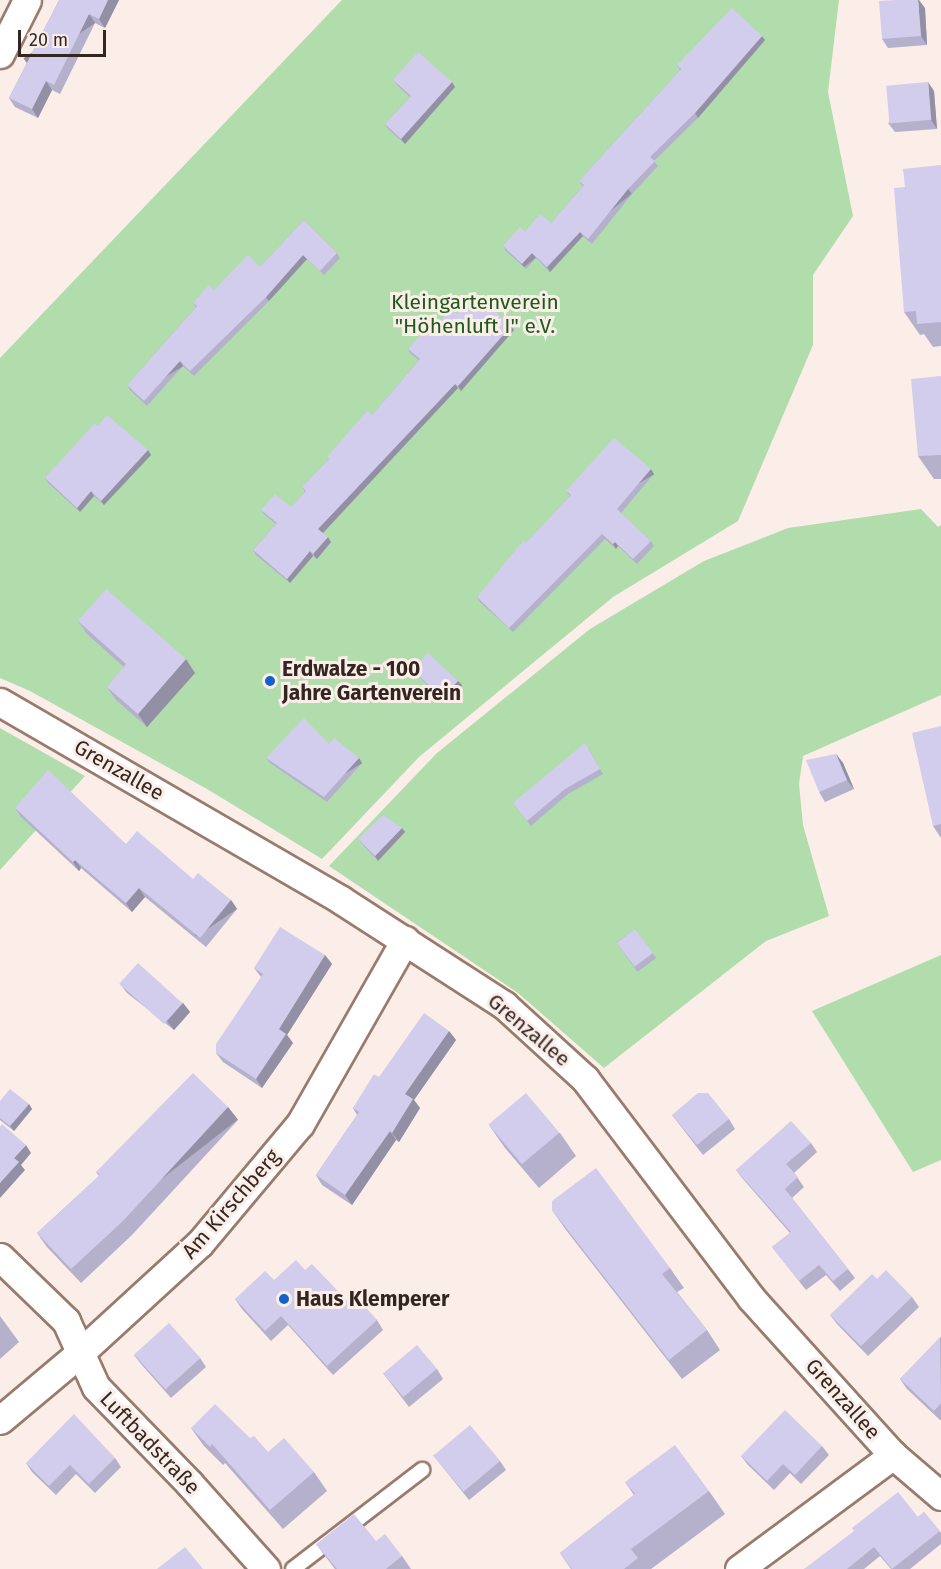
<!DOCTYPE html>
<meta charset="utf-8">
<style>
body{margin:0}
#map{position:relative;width:941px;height:1569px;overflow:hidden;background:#fbede7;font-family:"Fira Sans",sans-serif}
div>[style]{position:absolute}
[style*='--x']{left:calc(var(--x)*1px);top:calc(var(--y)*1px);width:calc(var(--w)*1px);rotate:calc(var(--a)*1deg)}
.green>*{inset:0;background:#b1ddad}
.roads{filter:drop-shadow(2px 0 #997b6d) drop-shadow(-2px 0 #997b6d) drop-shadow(0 2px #997b6d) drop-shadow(0 -2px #997b6d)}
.lane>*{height:14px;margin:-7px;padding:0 7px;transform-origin:7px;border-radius:7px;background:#fff}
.street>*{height:27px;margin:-13.5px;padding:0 13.5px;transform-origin:13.5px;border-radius:13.5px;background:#fff}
.wall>*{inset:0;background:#b5b0cb;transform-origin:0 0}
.shaded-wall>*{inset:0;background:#9390a5;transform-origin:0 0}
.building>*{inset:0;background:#d2cdec;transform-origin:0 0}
.dots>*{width:16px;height:16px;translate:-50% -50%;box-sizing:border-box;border:3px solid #fbede7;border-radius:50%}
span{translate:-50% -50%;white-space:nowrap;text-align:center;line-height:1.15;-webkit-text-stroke:6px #fbede7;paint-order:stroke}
.park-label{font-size:21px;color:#1d5b1b}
.poi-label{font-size:21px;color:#332620;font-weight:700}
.left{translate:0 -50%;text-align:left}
.street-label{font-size:21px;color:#332620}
.scale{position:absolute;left:18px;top:30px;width:88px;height:27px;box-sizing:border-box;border:3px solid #332620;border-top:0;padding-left:8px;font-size:18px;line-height:21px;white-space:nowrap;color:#332620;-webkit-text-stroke:4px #fbede7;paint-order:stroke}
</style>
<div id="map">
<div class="green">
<div style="clip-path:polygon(342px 0,839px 0,828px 92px,853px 216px,813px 275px,813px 345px,738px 521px,613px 597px,419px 757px,322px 859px,207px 789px,30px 691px,0 678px,0 358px)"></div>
<div style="clip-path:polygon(921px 509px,938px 527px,941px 525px,941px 695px,803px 756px,799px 784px,803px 825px,829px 916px,766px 941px,604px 1068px,518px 993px,329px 866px,437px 753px,590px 629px,704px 561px,788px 528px)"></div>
<div style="clip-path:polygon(0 728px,85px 776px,0 870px)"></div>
<div style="clip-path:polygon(941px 955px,941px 1160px,913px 1172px,812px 1011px)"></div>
</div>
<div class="roads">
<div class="lane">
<div style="--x:293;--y:1569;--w:163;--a:-37.5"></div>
</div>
<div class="street">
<div style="--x:0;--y:54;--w:60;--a:-63.4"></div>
<div style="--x:0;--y:702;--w:394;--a:30.1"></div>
<div style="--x:341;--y:900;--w:194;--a:32.8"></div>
<div style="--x:504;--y:1005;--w:110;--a:42.4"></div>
<div style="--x:585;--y:1079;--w:275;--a:52.8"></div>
<div style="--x:751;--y:1298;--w:212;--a:47.9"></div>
<div style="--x:893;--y:1455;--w:63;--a:40.5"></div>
<div style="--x:0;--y:1257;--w:92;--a:44.1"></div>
<div style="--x:66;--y:1321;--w:72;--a:65.6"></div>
<div style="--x:96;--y:1387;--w:135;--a:45.9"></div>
<div style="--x:190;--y:1484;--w:114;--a:48.2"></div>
<div style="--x:0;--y:1420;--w:106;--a:-40"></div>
<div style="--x:81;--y:1352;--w:161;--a:-42.5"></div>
<div style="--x:200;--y:1243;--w:155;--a:-50"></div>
<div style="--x:300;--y:1124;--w:212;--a:-60.3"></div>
<div style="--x:739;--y:1569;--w:192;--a:-36.5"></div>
</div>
</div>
<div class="wall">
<div style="clip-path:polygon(59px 0,119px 0,105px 28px,95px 23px,60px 94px,52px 90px,38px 118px,15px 107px,9px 98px)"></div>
<div style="clip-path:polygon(925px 8px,927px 45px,888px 48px,882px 39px)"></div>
<div style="clip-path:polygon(765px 40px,698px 118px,654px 161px,658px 166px,632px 194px,592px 244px,583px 236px,550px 272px,536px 258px,526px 269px,506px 251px,503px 246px,525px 232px,551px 223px,583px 186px,579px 181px,680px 70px,677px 65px)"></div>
<div style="clip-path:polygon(393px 80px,455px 87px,405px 144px,388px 129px,385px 124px,410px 97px,397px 85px)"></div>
<div style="clip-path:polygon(934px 91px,937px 129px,895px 132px,888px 123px)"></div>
<div style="clip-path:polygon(941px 165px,941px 346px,933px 347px,924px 334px,920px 335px,904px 312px)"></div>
<div style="clip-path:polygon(304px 220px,337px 253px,340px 258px,324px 275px,307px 259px,269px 301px,194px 376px,183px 366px,147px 406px,130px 390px,127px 385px,196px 307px,193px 303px,214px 290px,260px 267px)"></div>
<div style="clip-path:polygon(457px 314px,514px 330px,461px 391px,458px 388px,323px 533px,331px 542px,317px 559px,313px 556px,290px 583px,256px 555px,253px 550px,276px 524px,265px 515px,261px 510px,291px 507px,305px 492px,302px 487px,329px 459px,327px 457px,372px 415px,419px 360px,411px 354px,408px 349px)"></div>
<div style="clip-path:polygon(941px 376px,941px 479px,934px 479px,918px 456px)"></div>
<div style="clip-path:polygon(98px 426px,148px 450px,151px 455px,104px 505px,94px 496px,80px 512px,48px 483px,45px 478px)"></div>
<div style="clip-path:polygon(651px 469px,654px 474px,621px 513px,651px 541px,654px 546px,637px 564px,618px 546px,616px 549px,605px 539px,513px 632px,480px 602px,477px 597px,570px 496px,566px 491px)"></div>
<div style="clip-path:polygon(78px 621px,195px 673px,147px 727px,116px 700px,107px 687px,124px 667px,87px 634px)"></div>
<div style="clip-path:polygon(412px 670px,458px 681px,462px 685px,446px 703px,416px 674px)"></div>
<div style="clip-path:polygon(941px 726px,941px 838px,933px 826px)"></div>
<div style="clip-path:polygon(329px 744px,359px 758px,362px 763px,327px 802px,270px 763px,266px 758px)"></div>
<div style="clip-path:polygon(588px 748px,603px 774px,568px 794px,531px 826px,513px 803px)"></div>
<div style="clip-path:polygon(836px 754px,843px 763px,854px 789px,825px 802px,819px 792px)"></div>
<div style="clip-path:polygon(15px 808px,126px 844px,231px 900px,237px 909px,206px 947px,145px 897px,132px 912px,81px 868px,79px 871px,21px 817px)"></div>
<div style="clip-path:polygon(402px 828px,405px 832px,378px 861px,362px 844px,358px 839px)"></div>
<div style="left:635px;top:929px;width:36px;height:23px;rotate:54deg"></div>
<div style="clip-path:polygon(325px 955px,332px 964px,287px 1035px,293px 1043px,262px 1088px,223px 1062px,216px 1053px,261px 977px,254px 968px)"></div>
<div style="clip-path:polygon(120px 984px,183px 1003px,190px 1012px,174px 1030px,127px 993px)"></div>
<div style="clip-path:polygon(449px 1031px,456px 1040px,414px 1100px,420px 1108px,399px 1142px,396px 1140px,352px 1205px,322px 1185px,316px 1175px,357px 1115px,353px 1108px,379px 1077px)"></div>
<div style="clip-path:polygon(0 1101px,29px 1104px,32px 1109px,14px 1131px,0 1120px)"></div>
<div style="clip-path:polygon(228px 1107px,238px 1120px,132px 1235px,81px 1283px,47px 1247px,37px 1233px,99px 1176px,96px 1172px)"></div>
<div style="clip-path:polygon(672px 1115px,729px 1119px,735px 1129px,703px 1155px)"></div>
<div style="clip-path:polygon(489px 1125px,560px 1133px,576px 1156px,539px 1188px,505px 1148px)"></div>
<div style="clip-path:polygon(811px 1143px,817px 1152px,794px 1173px,804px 1187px,792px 1198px,855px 1278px,840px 1291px,826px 1275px,806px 1290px,772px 1247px,790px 1233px,743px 1179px,736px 1170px)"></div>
<div style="clip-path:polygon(552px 1210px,670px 1268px,684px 1288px,677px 1292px,707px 1330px,720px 1350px,682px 1379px,566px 1230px)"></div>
<div style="clip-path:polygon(305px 1270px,353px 1307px,377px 1320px,383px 1330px,333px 1375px,288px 1325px,271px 1341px,242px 1309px,235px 1299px,274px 1280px)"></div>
<div style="clip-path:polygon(877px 1279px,912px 1297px,919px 1307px,868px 1356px,837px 1324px,830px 1315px)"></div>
<div style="clip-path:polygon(0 1316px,19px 1342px,0 1359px)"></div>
<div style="clip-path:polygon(941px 1337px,941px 1420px,940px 1420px,907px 1389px,900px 1379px)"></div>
<div style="clip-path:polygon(134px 1355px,200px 1358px,206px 1367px,171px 1398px,141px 1364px)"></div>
<div style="clip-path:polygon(437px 1369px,443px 1379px,409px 1407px,383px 1373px)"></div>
<div style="clip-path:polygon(191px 1428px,250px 1438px,268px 1452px,314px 1472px,327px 1491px,283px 1529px,225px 1463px,223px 1465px,204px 1446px)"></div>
<div style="clip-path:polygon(822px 1446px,829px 1455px,801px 1484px,790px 1473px,774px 1490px,748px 1465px,741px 1456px)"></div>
<div style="clip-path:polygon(433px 1455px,500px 1461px,506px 1470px,469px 1500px)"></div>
<div style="clip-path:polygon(115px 1458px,121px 1467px,95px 1493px,76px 1474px,56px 1495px,32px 1472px,26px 1463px)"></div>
<div style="clip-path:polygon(625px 1482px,709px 1491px,725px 1514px,651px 1569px,571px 1569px,560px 1553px,634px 1495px)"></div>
<div style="clip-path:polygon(924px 1512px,941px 1533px,941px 1544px,910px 1569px,891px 1569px,880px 1556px,864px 1569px,804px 1569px,918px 1517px)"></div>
<div style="clip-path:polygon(376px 1541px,402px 1556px,411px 1569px,335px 1569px,316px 1544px)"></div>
</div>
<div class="shaded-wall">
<div style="clip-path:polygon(108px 0,119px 0,105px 28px,99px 19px)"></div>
<div style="clip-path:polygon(918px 0,919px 0,925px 8px,927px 45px,921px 36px)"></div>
<div style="left:89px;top:14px;width:11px;height:79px;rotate:56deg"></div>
<div style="clip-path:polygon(762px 36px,765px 40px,698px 118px,695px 113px)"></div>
<div style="clip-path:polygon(46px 81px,52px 90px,38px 118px,32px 109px)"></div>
<div style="clip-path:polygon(452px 82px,455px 87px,405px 144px,401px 139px)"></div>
<div style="clip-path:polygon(928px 82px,934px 91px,937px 129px,931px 120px)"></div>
<div style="left:628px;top:189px;width:6px;height:64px;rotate:51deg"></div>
<div style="clip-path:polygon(580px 232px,583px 236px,550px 272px,547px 267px)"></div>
<div style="left:532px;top:253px;width:6px;height:15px;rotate:51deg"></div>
<div style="clip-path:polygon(303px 255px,307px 259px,269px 301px,266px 297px)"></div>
<div style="clip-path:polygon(511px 326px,514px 330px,461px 391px,458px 386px)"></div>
<div style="left:180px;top:361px;width:6px;height:54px;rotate:59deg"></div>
<div style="clip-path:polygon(455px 384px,458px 388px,322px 534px,318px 529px)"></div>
<div style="clip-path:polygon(148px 450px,151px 455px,104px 505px,101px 501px)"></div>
<div style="left:651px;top:469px;width:6px;height:52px;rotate:59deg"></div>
<div style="clip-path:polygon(91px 491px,94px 496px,80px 512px,77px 508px)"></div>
<div style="clip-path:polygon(328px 537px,331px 542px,317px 559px,313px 554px)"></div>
<div style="clip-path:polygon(615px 542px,618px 546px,616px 549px,613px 544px)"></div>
<div style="clip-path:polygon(310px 551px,313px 556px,290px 583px,287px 579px)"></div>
<div style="clip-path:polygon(186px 659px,195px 673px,147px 727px,138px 714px)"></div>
<div style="left:458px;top:681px;width:6px;height:23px;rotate:45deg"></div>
<div style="clip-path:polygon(836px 754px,843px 763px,854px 789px,847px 780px)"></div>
<div style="left:359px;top:758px;width:6px;height:52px;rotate:59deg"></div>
<div style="clip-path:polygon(402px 828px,405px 832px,378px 861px,375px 856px)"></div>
<div style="clip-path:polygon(75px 860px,81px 868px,79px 871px,73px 862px)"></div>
<div style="clip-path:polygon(139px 888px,145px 897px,132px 912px,126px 903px)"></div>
<div style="left:231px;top:900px;width:11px;height:49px;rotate:56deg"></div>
<div style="clip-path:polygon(325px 955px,332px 964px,287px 1035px,293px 1043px,262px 1088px,256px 1079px,279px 1029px)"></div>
<div style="clip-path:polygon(183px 1003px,190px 1012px,174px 1030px,167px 1021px)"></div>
<div style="clip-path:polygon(449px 1031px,456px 1040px,414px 1100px,420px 1108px,399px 1142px,392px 1133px,405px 1094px)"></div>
<div style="clip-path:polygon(29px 1104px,32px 1109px,14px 1131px,10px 1126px)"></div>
<div style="left:228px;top:1107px;width:16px;height:155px;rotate:52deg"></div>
<div style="clip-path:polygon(390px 1131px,396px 1140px,352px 1205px,345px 1195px)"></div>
<div style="clip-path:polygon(26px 1145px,31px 1153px,21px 1165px,25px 1170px,0 1198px,0 1183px,14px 1158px)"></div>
</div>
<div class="building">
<div style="clip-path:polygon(59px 0,108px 0,99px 19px,89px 14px,54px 85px,46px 81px,32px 109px,9px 98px)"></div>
<div style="clip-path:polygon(896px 0,918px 0,921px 36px,882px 39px,879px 1px)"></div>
<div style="clip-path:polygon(732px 8px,762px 36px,695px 113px,650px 157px,655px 161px,628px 189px,588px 239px,580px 232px,547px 267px,532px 253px,522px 264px,503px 246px,520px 227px,525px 232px,540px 214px,551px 223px,584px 185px,579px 181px,681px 69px,677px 65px)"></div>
<div style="clip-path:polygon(418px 52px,452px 82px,401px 139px,385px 124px,411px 96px,393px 80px)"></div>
<div style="left:928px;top:82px;width:38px;height:42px;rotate:85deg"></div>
<div style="clip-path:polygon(941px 165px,941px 322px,917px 324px,916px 311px,904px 312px,894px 188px,905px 187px,903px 169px)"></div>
<div style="clip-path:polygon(304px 220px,337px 253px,320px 271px,303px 255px,266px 297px,190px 371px,180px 361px,144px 401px,127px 385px,197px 306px,193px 303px,209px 285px,214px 290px,248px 255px,260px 267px)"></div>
<div style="clip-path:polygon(475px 293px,511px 326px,458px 386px,455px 384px,318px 529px,328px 537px,313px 554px,310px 551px,287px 579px,253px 550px,277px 523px,261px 510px,275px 494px,291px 507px,306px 491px,302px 487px,329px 459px,327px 457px,367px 411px,372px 415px,420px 359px,408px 349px,425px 330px,429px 334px,451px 309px,457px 314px)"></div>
<div style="clip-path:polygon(941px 376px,941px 455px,918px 456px,911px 379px)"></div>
<div style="clip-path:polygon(107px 415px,148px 450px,101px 501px,91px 491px,77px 508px,45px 478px,95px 423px,98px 426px)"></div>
<div style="clip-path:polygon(614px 438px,651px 469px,617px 509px,651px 541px,633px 559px,615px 542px,613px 544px,602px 534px,509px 628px,477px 597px,524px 540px,526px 543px,571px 495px,566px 491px)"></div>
<div style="clip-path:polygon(106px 589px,186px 659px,138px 714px,107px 687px,126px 664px,78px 621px)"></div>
<div style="left:428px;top:653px;width:41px;height:23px;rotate:43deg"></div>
<div style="clip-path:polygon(304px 718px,329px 744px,334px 738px,359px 758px,324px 797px,266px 758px)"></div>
<div style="clip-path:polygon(941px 726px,941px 824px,933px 826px,912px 733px)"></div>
<div style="clip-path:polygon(585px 743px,600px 769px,565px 789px,527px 821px,513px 803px)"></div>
<div style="clip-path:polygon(836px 754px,847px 780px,819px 792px,806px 760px)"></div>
<div style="clip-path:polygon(48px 770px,126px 844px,137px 831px,193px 879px,198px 873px,231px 900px,200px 938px,139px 888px,126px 903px,75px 860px,73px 862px,15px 808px)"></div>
<div style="clip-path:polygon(383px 815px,402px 828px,375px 856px,358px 839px)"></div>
<div style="clip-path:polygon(280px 927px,325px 955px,279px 1029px,286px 1034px,256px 1079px,216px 1053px,216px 1044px,263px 974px,254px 968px)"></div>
<div style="left:635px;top:929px;width:30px;height:23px;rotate:53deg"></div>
<div style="left:138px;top:963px;width:60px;height:28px;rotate:42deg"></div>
<div style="clip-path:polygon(424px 1013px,449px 1031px,405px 1094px,413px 1099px,392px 1133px,390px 1131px,345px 1195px,316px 1175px,359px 1112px,353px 1108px,374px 1074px,379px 1077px)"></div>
<div style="clip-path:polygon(193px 1073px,228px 1107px,123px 1221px,71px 1269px,37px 1233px,100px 1175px,96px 1172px)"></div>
<div style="clip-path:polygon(10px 1089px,29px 1104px,10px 1126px,0 1118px,0 1101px)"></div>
<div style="left:526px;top:1093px;width:52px;height:49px;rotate:50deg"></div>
<div style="clip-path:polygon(698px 1093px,708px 1093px,729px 1119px,697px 1145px,672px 1115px)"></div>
<div style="clip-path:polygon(791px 1121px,811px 1143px,786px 1164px,798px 1177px,785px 1189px,848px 1269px,833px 1281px,819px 1265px,799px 1281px,772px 1247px,791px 1232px,736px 1170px)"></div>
<div style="clip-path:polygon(2px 1124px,26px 1145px,14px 1158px,19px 1162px,0 1183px,0 1127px)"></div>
<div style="clip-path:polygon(596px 1168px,670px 1268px,662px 1274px,707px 1330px,669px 1360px,552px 1210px,552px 1201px)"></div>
<div style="clip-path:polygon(296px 1260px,305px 1270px,312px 1264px,353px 1307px,360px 1301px,377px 1320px,327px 1366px,281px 1316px,265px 1331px,235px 1299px,265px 1271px,274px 1280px)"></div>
<div style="clip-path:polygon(886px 1270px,912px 1297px,861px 1346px,830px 1315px,872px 1274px,877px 1279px)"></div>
<div style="left:169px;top:1323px;width:47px;height:47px;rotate:48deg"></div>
<div style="clip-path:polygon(940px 1337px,941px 1403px,934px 1411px,900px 1379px)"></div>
<div style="left:417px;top:1345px;width:31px;height:44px;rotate:50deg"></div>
<div style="clip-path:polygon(215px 1404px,250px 1438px,254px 1436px,268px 1452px,284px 1438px,314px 1472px,270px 1510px,212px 1444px,210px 1447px,191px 1428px)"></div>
<div style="clip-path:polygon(785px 1410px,822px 1446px,795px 1475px,783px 1464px,767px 1481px,741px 1456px)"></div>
<div style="clip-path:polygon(74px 1414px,115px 1458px,89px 1484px,70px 1465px,49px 1486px,26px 1463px)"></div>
<div style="left:470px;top:1425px;width:47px;height:48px;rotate:50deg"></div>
<div style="clip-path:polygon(675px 1445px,709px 1491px,631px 1549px,638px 1558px,624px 1569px,572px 1569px,560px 1553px,635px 1494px,625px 1482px)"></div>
<div style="clip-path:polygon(898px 1492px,918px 1517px,924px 1512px,940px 1531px,892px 1569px,874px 1547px,847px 1569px,804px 1569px,854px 1531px,852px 1528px)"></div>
<div style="clip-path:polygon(354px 1514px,376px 1541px,385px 1534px,402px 1556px,386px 1569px,337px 1569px,316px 1544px)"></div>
<div style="clip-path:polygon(185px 1547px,203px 1569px,157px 1569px)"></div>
</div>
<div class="dots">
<div style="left:270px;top:681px;background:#1361cb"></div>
<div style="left:284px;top:1299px;background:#1361cb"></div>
</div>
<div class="park-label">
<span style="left:475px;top:314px">Kleingartenverein<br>"Höhenluft I" e.V.</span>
</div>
<div class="poi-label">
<span class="left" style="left:282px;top:681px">Erdwalze - 100<br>Jahre Gartenverein</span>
<span class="left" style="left:296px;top:1299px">Haus Klemperer</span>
</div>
<div class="street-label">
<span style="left:119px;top:770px;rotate:30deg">Grenzallee</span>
<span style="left:529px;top:1030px;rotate:40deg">Grenzallee</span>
<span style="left:231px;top:1204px;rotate:-49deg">Am Kirschberg</span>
<span style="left:843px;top:1399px;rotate:48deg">Grenzallee</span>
<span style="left:150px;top:1443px;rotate:46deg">Luftbadstraße</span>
</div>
<div class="scale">20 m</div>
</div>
